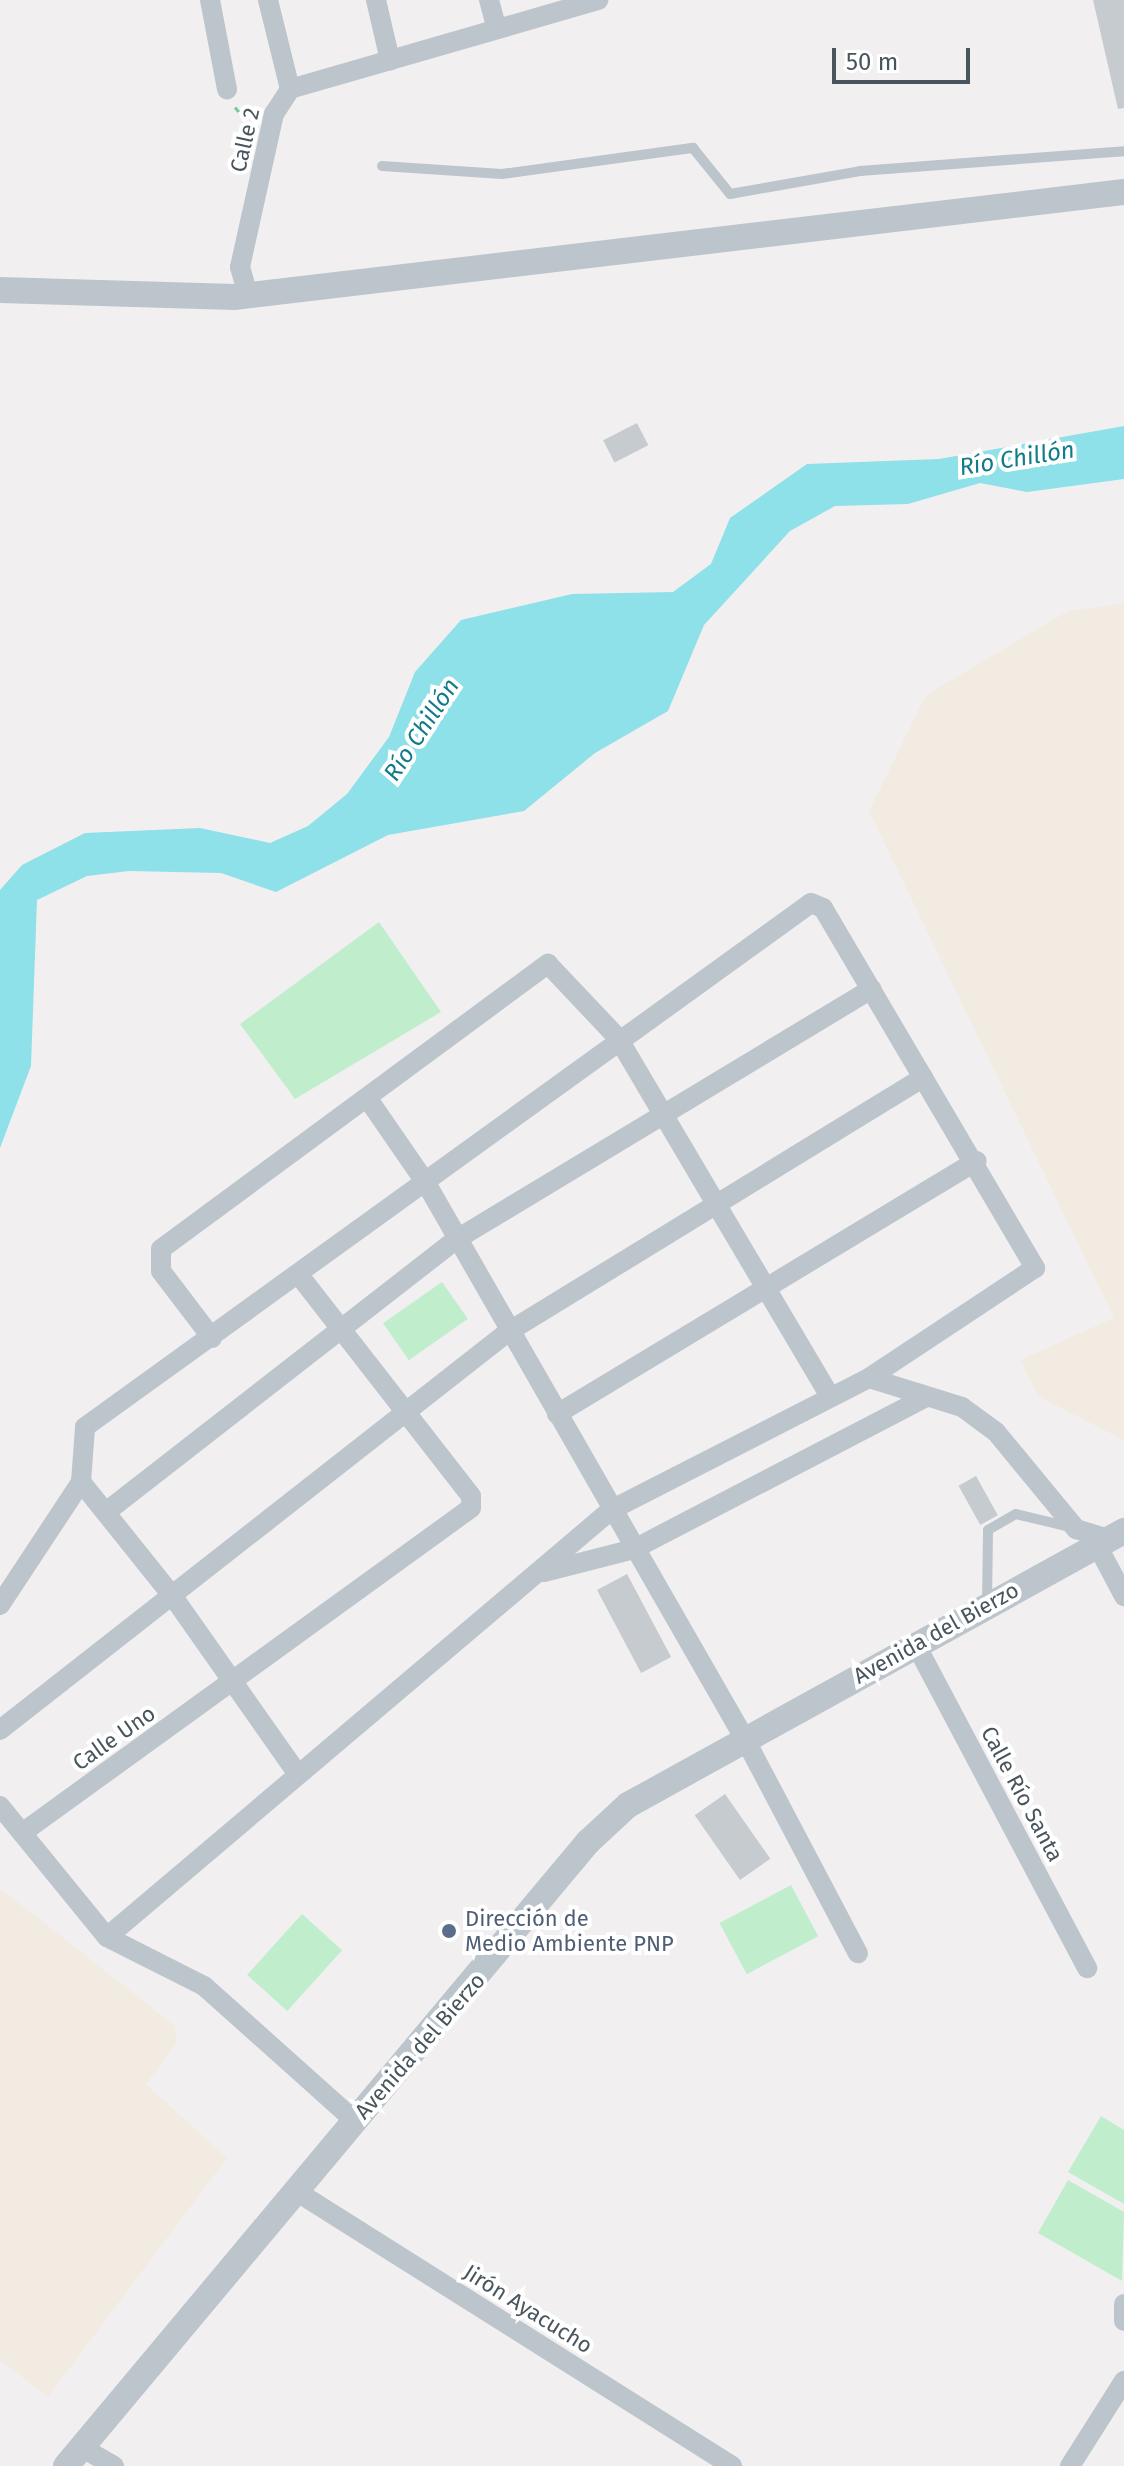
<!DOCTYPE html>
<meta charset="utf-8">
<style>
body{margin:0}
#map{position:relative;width:1124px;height:2466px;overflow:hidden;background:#f2eff0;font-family:"Fira Sans",sans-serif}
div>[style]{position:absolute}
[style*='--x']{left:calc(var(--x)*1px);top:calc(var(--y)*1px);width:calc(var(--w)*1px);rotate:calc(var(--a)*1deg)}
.green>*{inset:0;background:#c0eecd;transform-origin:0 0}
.sand>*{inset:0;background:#f2ebe1}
.water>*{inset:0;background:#8ee0e9}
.building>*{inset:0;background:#c6cbcf;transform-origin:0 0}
.path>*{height:3px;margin-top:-1.5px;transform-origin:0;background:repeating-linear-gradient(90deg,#79cb9a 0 6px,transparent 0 10px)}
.service>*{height:10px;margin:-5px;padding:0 5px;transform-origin:5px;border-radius:5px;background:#bcc5cc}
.minor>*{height:20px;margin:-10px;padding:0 10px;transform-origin:10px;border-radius:10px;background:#bcc5cc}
.tertiary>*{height:26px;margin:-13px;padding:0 13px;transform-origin:13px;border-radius:13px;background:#bcc5cc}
.dots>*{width:22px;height:22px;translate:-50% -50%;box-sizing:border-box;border:4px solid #fff;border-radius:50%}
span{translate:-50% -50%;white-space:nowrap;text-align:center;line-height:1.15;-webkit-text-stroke:8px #fff;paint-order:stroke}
.street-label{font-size:22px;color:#48555c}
.service-label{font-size:22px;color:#4e5e75}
.left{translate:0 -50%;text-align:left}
.water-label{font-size:24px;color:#117c88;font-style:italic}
.scale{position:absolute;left:832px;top:48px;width:138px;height:36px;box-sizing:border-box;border:4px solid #48555c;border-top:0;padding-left:10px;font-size:24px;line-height:28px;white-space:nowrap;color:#48555c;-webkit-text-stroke:6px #fff;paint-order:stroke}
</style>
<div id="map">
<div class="green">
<div style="clip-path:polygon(379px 922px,441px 1012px,295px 1099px,240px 1024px)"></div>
<div style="left:442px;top:1282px;width:45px;height:72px;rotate:55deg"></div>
<div style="left:791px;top:1885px;width:58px;height:81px;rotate:62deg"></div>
<div style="left:302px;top:1914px;width:54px;height:82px;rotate:42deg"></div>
<div style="clip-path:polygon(1101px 2116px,1124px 2130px,1124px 2204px,1068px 2172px)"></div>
<div style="clip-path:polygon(1068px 2180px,1124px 2212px,1122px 2281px,1038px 2233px)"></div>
</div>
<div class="sand">
<div style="clip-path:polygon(1124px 603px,1124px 1440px,1039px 1397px,1020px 1360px,1114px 1318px,869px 811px,926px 695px,1068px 611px)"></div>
<div style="clip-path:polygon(0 1888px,175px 2026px,176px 2044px,146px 2084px,227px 2158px,48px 2397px,0 2360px)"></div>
</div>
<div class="water">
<div style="clip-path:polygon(1124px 426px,1124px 479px,1027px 492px,980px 483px,908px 504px,835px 506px,790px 531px,704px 625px,668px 711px,595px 753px,524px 811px,388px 835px,276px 892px,221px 873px,129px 871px,87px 876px,37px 900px,31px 1066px,0 1148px,0 890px,22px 865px,85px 833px,200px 828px,270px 843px,308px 826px,347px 794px,389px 737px,415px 672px,461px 620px,572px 594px,673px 592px,711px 564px,730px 518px,807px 464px,939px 459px)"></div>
</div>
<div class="building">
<div style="clip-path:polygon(1093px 0,1124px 0,1124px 108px,1118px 109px)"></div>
<div style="left:637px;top:423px;width:25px;height:38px;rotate:63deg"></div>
<div style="left:976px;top:1476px;width:45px;height:20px;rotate:61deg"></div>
<div style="left:627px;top:1574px;width:94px;height:34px;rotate:62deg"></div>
<div style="left:725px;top:1794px;width:79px;height:37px;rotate:55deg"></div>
</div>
<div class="path">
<div style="--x:235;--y:107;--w:26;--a:50"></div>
</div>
<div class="service">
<div style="--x:382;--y:166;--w:120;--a:3.8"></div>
<div style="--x:502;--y:174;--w:193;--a:-7.8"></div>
<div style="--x:693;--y:148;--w:59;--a:51.2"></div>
<div style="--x:730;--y:194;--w:132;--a:-10"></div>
<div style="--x:860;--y:171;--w:265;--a:-4.3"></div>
<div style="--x:987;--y:1603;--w:73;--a:-89.2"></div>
<div style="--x:988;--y:1530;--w:32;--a:-30"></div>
<div style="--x:1016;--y:1514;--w:56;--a:13.5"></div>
</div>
<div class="minor">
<div style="--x:210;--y:0;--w:91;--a:79.2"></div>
<div style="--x:376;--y:0;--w:62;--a:76.9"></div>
<div style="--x:489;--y:0;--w:30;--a:75"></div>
<div style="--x:290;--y:89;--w:321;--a:-16.1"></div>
<div style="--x:248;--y:295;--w:29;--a:-106"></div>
<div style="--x:240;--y:267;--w:157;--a:-77.5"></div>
<div style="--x:274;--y:114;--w:30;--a:-57"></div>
<div style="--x:290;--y:89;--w:92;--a:-103.9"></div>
<div style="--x:368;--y:1099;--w:102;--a:55.4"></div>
<div style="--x:426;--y:1183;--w:643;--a:60.17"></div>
<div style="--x:746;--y:1741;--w:240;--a:62.2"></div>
<div style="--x:212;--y:1338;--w:84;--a:-127.3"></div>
<div style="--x:161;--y:1271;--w:22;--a:-90"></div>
<div style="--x:161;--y:1249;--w:481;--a:-36.4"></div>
<div style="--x:548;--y:964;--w:102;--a:46.6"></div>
<div style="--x:618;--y:1038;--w:415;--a:59.4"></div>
<div style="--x:557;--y:1414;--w:490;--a:-31.1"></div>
<div style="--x:106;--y:1512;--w:445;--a:-37.9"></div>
<div style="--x:457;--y:1239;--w:484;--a:-31.1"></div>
<div style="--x:1097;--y:1545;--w:58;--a:62.1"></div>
<div style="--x:544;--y:1572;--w:93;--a:-14.3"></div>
<div style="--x:634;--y:1549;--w:327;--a:-27.5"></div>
<div style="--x:0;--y:1605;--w:147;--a:-56.6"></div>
<div style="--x:915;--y:1643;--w:368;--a:62.1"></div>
<div style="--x:0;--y:1730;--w:645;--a:-38.08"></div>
<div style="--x:508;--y:1332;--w:487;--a:-31.5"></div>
<div style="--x:297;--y:1773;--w:214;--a:-125.1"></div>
<div style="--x:174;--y:1598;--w:149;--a:-128.7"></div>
<div style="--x:81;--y:1482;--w:55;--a:-85.8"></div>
<div style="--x:85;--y:1427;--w:895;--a:-35.82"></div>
<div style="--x:811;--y:903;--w:13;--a:23"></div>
<div style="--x:823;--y:908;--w:418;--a:59.5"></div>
<div style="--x:1035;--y:1268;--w:199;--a:146.5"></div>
<div style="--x:0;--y:1806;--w:169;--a:50.8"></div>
<div style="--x:107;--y:1937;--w:109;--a:26.8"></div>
<div style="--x:204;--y:1986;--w:201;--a:41.8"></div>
<div style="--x:22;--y:1833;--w:554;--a:-35.9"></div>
<div style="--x:471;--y:1508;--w:12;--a:-90"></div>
<div style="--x:471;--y:1496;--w:281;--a:-127.9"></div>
<div style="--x:107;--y:1937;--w:661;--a:-40.27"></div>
<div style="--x:611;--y:1510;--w:290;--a:-27.1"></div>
<div style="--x:869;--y:1378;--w:97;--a:17.3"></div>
<div style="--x:962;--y:1407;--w:42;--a:36.3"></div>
<div style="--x:996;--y:1432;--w:126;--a:50.5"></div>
<div style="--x:1076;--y:1529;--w:34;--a:17"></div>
<div style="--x:299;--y:2193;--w:512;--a:32.23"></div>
<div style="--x:1124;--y:2304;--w:17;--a:90"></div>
<div style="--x:81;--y:2447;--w:38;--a:30"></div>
<div style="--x:1070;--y:2466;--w:101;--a:-57.6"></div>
</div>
<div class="tertiary">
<div style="--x:0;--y:290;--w:234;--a:1.7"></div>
<div style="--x:234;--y:297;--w:896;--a:-6.73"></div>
<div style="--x:66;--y:2466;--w:814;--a:-50.09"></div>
<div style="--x:588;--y:1842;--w:54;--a:-42.8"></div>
<div style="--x:628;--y:1805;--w:567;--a:-28.92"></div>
</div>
<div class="dots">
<div style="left:449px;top:1931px;background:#5c6f8a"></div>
</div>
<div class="street-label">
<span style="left:245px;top:140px;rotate:-77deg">Calle 2</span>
<span style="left:936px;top:1633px;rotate:-29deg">Avenida del Bierzo</span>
<span style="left:114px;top:1738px;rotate:-35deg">Calle Uno</span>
<span style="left:1022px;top:1794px;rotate:62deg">Calle Río Santa</span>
<span style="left:420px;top:2046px;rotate:-49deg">Avenida del Bierzo</span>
<span style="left:528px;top:2309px;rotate:32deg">Jirón Ayacucho</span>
</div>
<div class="service-label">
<span class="left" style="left:465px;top:1931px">Dirección de<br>Medio Ambiente PNP</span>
</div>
<div class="water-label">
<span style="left:1017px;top:459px;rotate:-9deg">Río Chillón</span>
<span style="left:422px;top:730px;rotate:-57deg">Río Chillón</span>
</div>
<div class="scale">50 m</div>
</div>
